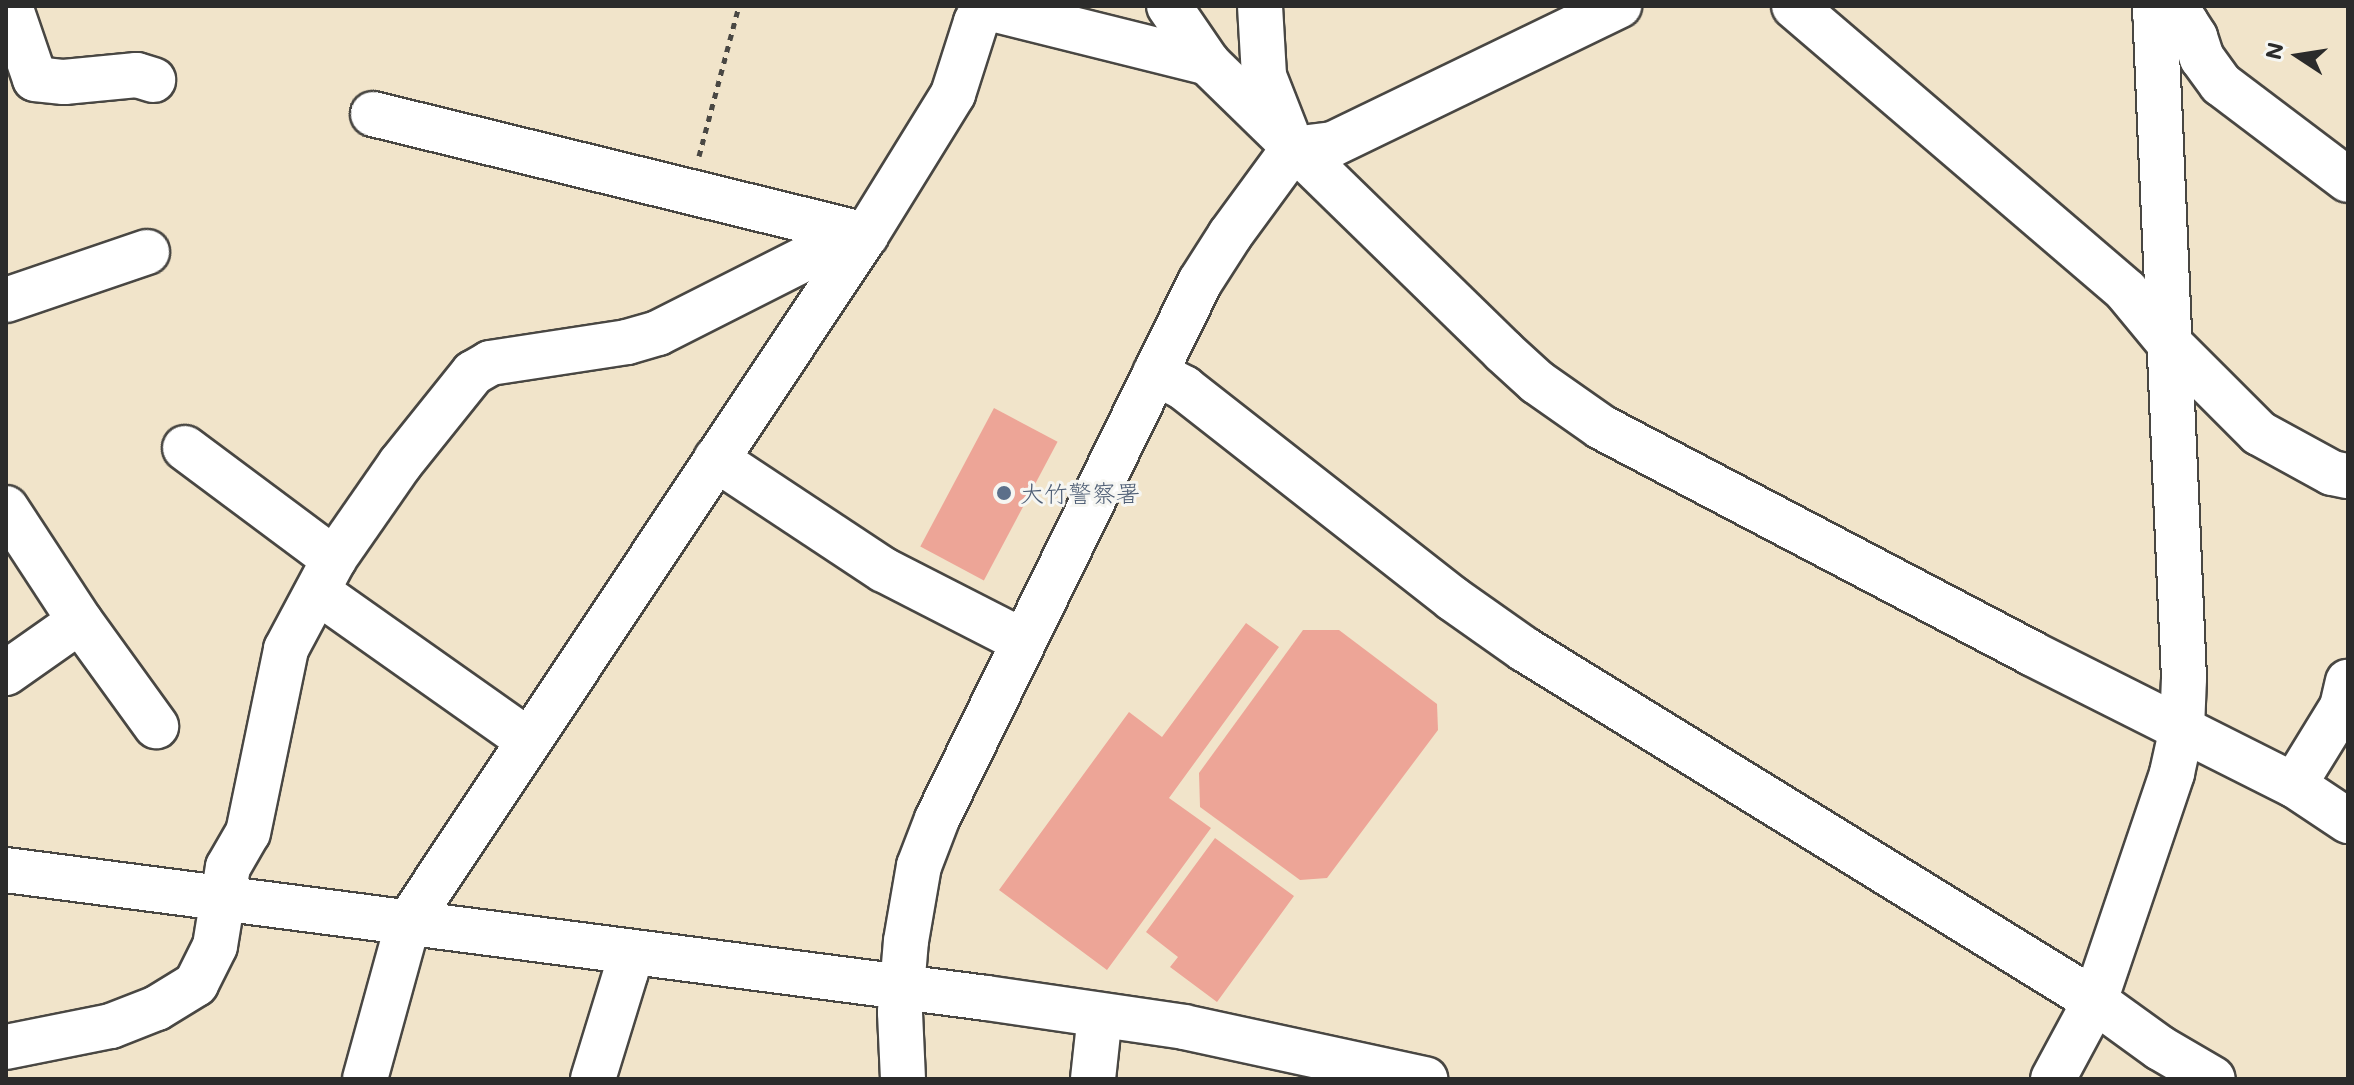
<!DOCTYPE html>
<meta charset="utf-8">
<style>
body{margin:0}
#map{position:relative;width:2354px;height:1085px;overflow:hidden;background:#f1e4ca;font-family:Mali,"Klee One",sans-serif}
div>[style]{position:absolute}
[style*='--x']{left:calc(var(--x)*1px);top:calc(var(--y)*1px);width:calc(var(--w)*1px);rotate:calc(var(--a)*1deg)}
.building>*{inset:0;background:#eda597;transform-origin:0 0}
.path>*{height:5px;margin-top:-2.5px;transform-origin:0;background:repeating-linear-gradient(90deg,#494743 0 6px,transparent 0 12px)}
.roads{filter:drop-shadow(2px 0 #494743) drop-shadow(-2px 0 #494743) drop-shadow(0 2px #494743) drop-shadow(0 -2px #494743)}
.minor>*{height:44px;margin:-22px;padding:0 22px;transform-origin:22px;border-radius:22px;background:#fff}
.dots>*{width:22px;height:22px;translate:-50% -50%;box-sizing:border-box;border:4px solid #f6f6f2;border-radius:50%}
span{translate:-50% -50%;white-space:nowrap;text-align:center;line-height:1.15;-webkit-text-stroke:6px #f6f6f2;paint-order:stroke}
.service-label{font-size:24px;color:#4e5e75}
.left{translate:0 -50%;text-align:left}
.frame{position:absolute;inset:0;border:8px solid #2b2b2b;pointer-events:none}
.north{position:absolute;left:2258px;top:16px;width:80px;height:80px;-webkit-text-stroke:6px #f6f6f2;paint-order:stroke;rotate:282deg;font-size:22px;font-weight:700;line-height:32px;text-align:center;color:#2b2b2b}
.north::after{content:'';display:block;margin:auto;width:28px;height:36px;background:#2b2b2b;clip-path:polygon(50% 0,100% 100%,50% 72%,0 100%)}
</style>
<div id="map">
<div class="building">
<div style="left:994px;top:408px;width:72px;height:157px;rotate:28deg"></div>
<div style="clip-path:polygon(1246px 623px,1279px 647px,1169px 798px,1211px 828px,1107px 970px,999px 890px,1129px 712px,1162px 737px)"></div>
<div style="clip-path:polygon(1303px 630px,1339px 630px,1437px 704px,1438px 730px,1327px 878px,1300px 880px,1200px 807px,1199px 773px)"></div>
<div style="clip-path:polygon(1215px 838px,1294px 896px,1217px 1002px,1170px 967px,1178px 957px,1146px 932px)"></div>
</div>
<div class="path">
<div style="--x:699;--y:156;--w:155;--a:-75.1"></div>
</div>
<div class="roads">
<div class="minor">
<div style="--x:10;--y:6;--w:77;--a:71.1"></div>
<div style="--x:35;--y:79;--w:29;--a:6"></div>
<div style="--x:64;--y:82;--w:73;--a:-5.5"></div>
<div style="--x:137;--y:75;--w:17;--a:17"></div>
<div style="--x:980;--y:6;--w:235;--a:14"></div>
<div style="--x:1208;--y:63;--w:412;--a:44.3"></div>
<div style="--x:1503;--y:351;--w:46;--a:42.4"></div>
<div style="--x:1537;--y:382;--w:78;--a:35.1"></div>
<div style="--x:1601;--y:427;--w:488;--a:27.7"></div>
<div style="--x:2033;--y:654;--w:292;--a:26.7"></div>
<div style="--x:2294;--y:785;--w:65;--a:33.7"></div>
<div style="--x:1169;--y:6;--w:69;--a:55.6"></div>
<div style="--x:1260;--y:6;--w:70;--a:86.7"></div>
<div style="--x:1264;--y:76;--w:60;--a:68.6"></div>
<div style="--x:1794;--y:6;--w:438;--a:40.6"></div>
<div style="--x:2126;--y:291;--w:69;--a:50.3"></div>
<div style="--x:2170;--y:344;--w:126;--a:45"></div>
<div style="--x:2259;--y:433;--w:83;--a:28.7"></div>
<div style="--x:2332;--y:473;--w:16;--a:11"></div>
<div style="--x:2155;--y:15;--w:32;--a:14"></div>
<div style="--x:2186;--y:23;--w:17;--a:57"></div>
<div style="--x:2195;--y:37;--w:22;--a:72"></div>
<div style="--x:2202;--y:58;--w:32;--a:54"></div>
<div style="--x:2221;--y:84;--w:159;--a:37.1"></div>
<div style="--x:373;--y:114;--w:508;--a:13.79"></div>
<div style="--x:6;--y:300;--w:149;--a:-18.8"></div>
<div style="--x:1155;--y:373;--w:33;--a:27"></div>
<div style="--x:1184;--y:388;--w:342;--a:38.1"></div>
<div style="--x:1453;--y:599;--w:87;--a:35.2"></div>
<div style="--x:1524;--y:649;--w:671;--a:31.65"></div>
<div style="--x:2095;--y:1001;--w:80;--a:35.9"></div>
<div style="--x:2160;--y:1048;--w:61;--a:30.3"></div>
<div style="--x:185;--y:448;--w:186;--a:36.7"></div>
<div style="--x:716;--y:459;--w:201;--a:33.5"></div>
<div style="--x:884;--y:570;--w:156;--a:27.1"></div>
<div style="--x:6;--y:508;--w:135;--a:56.8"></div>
<div style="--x:80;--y:621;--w:130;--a:54.1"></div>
<div style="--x:318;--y:592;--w:258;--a:35.2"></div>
<div style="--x:6;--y:673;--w:90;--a:-35.1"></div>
<div style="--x:2294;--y:785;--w:92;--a:-58.4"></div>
<div style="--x:2342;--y:707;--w:26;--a:-77"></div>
<div style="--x:6;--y:870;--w:988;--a:7.44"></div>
<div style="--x:986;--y:998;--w:200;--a:8.3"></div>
<div style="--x:1184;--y:1027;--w:247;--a:12.2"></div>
<div style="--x:6;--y:1047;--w:107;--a:-11.3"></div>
<div style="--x:111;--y:1026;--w:49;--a:-21.4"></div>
<div style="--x:157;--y:1008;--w:46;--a:-31.6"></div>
<div style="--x:196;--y:984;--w:42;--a:-63.4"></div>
<div style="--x:215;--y:946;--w:80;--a:-80.7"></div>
<div style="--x:228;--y:867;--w:39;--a:-60"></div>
<div style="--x:248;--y:833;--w:188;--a:-78.3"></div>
<div style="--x:286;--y:649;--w:102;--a:-61.9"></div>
<div style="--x:334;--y:559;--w:116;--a:-55.2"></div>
<div style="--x:400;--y:464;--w:117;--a:-51.3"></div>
<div style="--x:473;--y:373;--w:20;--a:-30"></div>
<div style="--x:490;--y:363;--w:139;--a:-8.7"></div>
<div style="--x:627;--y:342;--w:32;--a:-16"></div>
<div style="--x:658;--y:333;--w:208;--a:-26.8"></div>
<div style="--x:844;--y:239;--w:22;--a:-10"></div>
<div style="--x:365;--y:1079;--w:162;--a:-74.6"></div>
<div style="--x:408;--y:923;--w:827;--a:-56.35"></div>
<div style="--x:866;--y:235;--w:166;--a:-58.3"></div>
<div style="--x:953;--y:94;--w:76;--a:-72.3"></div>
<div style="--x:976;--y:22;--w:16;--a:-55"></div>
<div style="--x:593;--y:1079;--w:112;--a:-72.9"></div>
<div style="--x:626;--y:972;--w:20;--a:-84"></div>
<div style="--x:903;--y:1079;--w:67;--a:-92.6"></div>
<div style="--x:900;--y:1012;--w:71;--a:-85.2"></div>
<div style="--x:906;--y:941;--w:76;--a:-80.2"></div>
<div style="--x:919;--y:866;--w:50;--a:-69"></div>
<div style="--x:937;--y:819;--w:598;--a:-63.91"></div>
<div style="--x:1200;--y:282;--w:56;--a:-57.4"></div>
<div style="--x:1230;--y:235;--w:107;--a:-53.8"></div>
<div style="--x:1293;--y:149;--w:40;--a:-7.1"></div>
<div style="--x:1333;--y:144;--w:318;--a:-25.8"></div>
<div style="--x:1093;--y:1079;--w:64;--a:-83.8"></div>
<div style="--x:2053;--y:1079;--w:89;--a:-61.7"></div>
<div style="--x:2095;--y:1001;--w:241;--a:-71.3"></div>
<div style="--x:2172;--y:773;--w:46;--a:-77.5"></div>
<div style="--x:2182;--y:728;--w:49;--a:-87.7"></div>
<div style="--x:2184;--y:679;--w:674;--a:-92.47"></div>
</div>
</div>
<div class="dots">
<div style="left:1004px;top:493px;background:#5c6f8a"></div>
</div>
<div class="service-label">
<span class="left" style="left:1020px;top:493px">大竹警察署</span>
</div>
<div class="frame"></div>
<div class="north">N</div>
</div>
